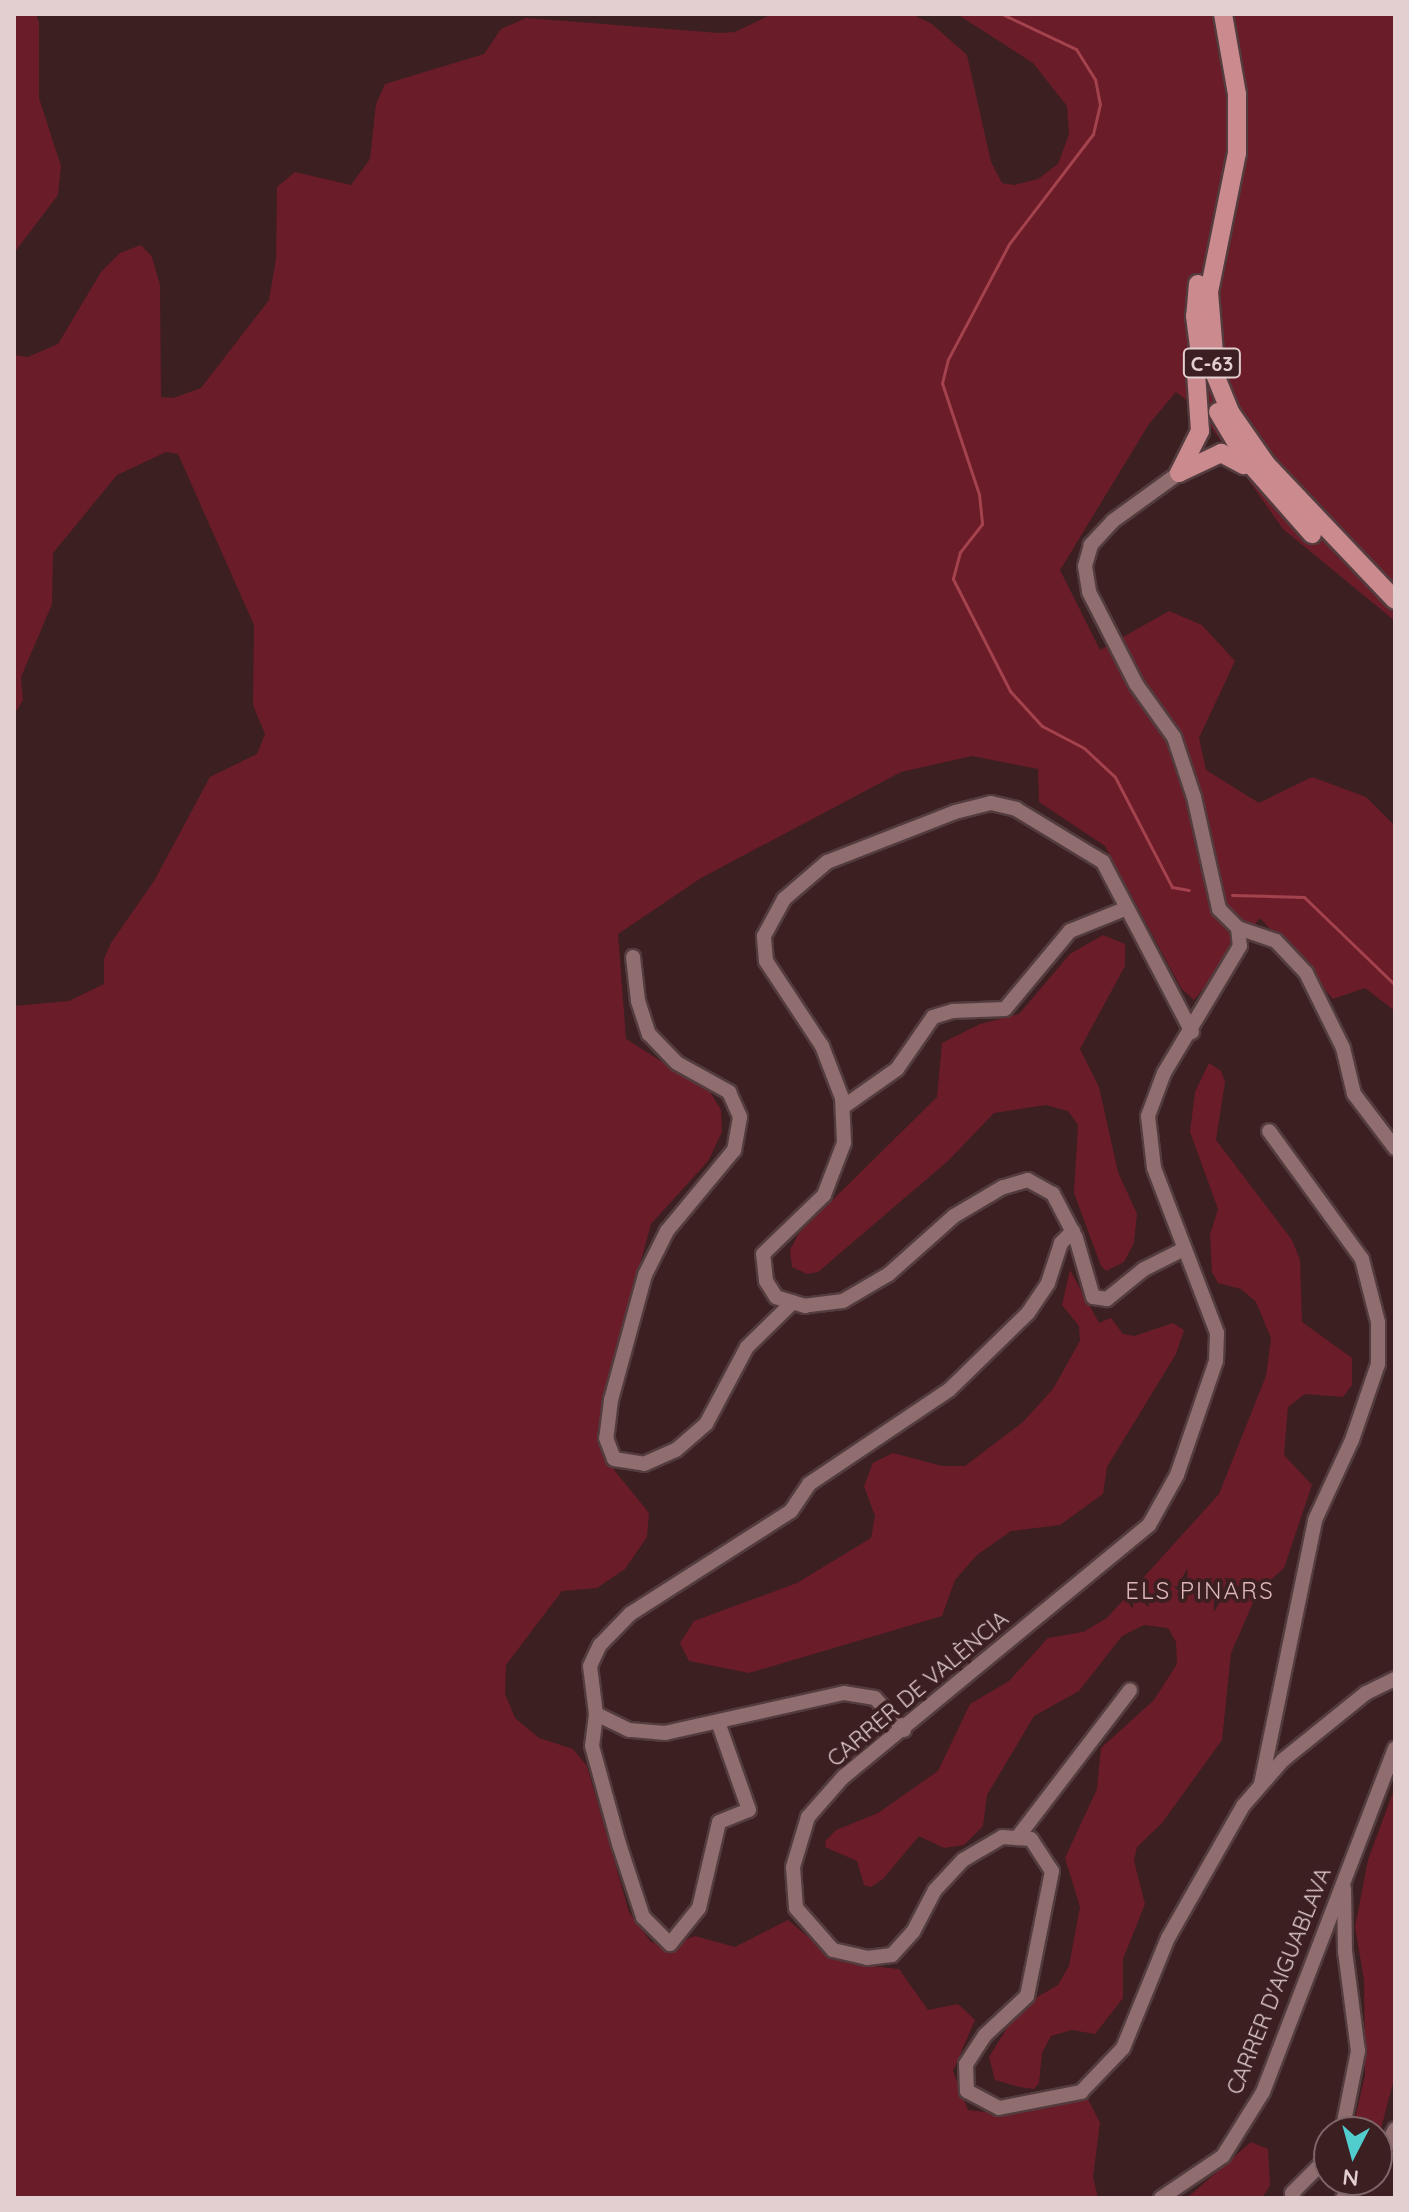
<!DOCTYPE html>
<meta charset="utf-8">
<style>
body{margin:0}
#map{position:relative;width:1409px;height:2212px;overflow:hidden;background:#3b1f21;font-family:Quicksand,sans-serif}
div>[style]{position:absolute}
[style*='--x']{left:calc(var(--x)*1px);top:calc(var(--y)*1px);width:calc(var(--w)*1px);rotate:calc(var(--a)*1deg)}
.green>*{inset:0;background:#6b1c29}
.stream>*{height:3px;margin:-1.5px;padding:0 1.5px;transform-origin:1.5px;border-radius:1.5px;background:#a4424d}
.roads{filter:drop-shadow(2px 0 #533c3e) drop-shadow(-2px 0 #533c3e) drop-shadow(0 2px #533c3e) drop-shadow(0 -2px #533c3e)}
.minor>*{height:14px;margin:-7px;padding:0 7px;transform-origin:7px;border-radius:7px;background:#906d6f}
.major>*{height:18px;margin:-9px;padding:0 9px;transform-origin:9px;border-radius:9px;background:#cb8a8e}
span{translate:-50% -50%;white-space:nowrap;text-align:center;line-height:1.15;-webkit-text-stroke:8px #3b1f21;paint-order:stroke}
.shield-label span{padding:2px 6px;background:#3b1f21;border:2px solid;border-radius:6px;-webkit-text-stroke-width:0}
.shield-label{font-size:20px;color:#e3cfd0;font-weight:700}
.street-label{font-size:22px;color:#e3cfd0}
.neighbourhood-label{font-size:24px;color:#ddb7b8;letter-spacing:2px}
.frame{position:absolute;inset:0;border:16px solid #e3cfd0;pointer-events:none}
.north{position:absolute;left:1313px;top:2116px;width:80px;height:80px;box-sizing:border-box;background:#3b1f21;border:2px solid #7e6567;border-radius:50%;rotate:186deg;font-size:22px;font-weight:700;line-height:32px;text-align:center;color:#e3cfd0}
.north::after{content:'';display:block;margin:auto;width:28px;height:36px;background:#52cdce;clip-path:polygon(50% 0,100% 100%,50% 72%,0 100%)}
</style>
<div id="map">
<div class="green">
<div style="clip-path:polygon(14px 14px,36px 14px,39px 23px,39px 98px,61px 166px,58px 195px,14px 253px)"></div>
<div style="clip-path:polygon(772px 14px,911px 14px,932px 24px,967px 55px,991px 162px,1002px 183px,1014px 185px,1038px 179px,1058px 164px,1069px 134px,1067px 106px,1033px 63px,957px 14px,1395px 14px,1395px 621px,1283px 529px,1199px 410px,1176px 392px,1149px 424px,1060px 570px,1100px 650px,1169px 611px,1202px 625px,1235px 661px,1199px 738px,1206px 770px,1259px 803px,1312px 777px,1366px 797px,1395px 826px,1395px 1011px,1365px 988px,1333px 999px,1260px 918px,1194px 1000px,1181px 988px,1105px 846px,1039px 802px,1038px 769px,972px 756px,901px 772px,701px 878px,618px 934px,626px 1039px,710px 1092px,721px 1110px,722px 1132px,708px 1161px,651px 1224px,623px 1326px,603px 1444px,614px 1470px,649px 1513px,647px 1537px,625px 1569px,597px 1588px,562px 1591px,506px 1665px,505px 1694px,515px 1718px,539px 1738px,573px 1749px,587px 1766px,629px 1912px,651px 1942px,670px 1945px,695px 1936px,735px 1947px,788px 1920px,821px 1948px,853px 1964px,899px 1969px,928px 2010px,958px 2004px,975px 2020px,953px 2071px,968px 2110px,1002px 2114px,1088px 2099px,1100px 2123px,1093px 2177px,1098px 2198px,14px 2198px,14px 1006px,69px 1001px,104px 984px,104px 959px,111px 943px,154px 881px,210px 777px,257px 754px,265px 734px,253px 705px,254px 625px,178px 454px,166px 452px,117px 475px,53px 553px,52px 604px,21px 677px,23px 700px,14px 715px,14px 355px,28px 357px,58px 344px,101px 272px,120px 253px,141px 245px,152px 257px,160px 285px,161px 397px,173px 398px,201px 388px,269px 300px,276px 259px,277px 187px,295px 172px,351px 185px,370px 159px,376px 104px,385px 84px,484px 54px,501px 29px,526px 18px,719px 33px,735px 32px)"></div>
<div style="clip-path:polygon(1103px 935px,1125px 944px,1125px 966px,1080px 1049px,1099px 1087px,1118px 1172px,1137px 1214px,1134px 1243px,1124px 1262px,1106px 1271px,1101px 1266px,1074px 1193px,1078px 1125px,1068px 1111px,1046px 1105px,994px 1113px,948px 1161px,818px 1272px,807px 1274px,792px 1267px,790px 1250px,799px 1233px,937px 1097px,942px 1043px,980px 1024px,1019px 1014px,1070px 954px)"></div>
<div style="clip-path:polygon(1209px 1063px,1221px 1071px,1225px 1082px,1216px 1140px,1292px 1240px,1300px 1260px,1302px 1322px,1352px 1358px,1352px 1385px,1343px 1397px,1305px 1394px,1288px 1407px,1284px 1455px,1312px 1485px,1284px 1568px,1258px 1591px,1231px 1653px,1222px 1740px,1162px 1823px,1137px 1847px,1134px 1861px,1145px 1904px,1123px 1959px,1123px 1998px,1095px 2034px,1072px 2030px,1051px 2036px,1042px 2053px,1039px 2083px,1034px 2089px,1020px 2087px,995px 2080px,989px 2057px,1020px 2007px,1058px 1985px,1069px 1966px,1080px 1907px,1065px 1858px,1097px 1789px,1101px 1748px,1154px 1700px,1177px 1664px,1176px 1642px,1168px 1628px,1144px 1625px,1122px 1636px,1079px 1691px,1034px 1716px,987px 1795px,983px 1826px,964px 1845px,944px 1848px,919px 1836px,883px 1879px,871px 1887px,864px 1885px,857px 1861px,825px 1847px,826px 1840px,836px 1830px,878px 1813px,938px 1771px,970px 1704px,1009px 1681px,1048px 1638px,1083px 1632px,1107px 1618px,1219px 1494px,1266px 1376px,1271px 1338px,1256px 1302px,1241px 1289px,1218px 1283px,1212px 1272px,1210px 1235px,1218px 1209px,1190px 1132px,1195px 1092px)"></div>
<div style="clip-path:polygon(1070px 1270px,1099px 1323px,1111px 1318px,1123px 1334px,1134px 1336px,1173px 1323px,1184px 1330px,1176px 1354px,1107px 1467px,1103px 1494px,1060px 1525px,1011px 1531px,977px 1555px,955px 1580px,942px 1616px,749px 1673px,689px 1661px,680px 1643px,694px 1621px,797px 1583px,871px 1538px,875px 1516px,864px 1486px,873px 1463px,893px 1453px,942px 1466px,965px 1466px,1023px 1422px,1053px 1389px,1080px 1341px,1079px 1326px,1062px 1305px)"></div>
<div style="clip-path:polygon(1395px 1787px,1395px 2075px,1377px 2144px,1377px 2132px,1352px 2132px,1365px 2075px,1364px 1980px,1355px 1927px,1368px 1860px)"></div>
<div style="clip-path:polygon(1251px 2142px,1268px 2149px,1270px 2186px,1262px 2198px,1187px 2198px)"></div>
</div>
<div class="stream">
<div style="--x:1002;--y:14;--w:82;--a:25.3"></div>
<div style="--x:1076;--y:49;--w:36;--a:58"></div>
<div style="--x:1095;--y:79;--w:25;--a:79"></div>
<div style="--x:1100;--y:104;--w:31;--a:103"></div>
<div style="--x:1093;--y:134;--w:138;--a:127.4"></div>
<div style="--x:1009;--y:244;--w:130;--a:117.9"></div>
<div style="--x:948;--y:359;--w:25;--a:104"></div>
<div style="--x:942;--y:383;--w:117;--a:71.6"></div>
<div style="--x:979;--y:494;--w:30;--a:84"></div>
<div style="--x:982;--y:524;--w:36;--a:128"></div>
<div style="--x:960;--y:552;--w:28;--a:105"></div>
<div style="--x:953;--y:579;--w:126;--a:63"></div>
<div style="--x:1010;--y:691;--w:47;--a:47.6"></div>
<div style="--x:1042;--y:726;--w:47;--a:27.6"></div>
<div style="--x:1084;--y:748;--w:42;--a:43.1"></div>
<div style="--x:1115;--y:777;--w:124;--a:62.6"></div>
<div style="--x:1172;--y:887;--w:17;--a:10"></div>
<div style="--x:1232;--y:895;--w:72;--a:1.6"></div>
<div style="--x:1304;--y:897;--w:127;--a:44"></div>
</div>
<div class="roads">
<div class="minor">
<div style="--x:1179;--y:473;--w:82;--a:144"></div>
<div style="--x:1113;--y:521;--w:33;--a:133"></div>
<div style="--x:1091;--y:545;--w:22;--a:106"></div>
<div style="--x:1085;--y:566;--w:26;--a:81"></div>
<div style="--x:1089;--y:592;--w:103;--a:62.9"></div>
<div style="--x:1136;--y:684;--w:65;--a:54.4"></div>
<div style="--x:1174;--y:737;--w:63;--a:71.6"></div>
<div style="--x:1194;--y:797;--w:115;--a:77.4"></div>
<div style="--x:1219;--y:909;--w:27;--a:45"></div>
<div style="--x:1238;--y:928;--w:40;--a:18.9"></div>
<div style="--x:1276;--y:941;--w:44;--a:46.8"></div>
<div style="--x:1306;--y:973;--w:84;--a:63.7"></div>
<div style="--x:1343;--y:1048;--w:47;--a:76.6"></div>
<div style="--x:1354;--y:1094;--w:68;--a:52.8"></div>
<div style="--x:1238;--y:928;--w:18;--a:84"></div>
<div style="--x:1240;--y:946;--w:148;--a:120.9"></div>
<div style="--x:1164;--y:1073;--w:46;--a:110.4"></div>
<div style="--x:1148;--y:1116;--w:52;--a:83.4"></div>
<div style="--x:1154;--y:1168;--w:177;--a:69.1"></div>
<div style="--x:1217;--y:1333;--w:28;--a:92"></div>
<div style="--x:1216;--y:1361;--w:120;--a:108.9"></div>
<div style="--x:1177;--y:1475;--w:57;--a:119.2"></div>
<div style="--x:1149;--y:1525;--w:395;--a:140.5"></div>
<div style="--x:844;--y:1776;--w:55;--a:131.3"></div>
<div style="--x:808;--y:1817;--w:52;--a:106.7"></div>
<div style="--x:793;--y:1867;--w:41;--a:85.8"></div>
<div style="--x:796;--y:1908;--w:56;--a:48.6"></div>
<div style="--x:833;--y:1950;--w:35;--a:13"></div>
<div style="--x:867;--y:1958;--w:25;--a:-7"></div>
<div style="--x:892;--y:1955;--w:31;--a:-48"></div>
<div style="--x:913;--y:1932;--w:47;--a:-62.4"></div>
<div style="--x:935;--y:1890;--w:41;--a:-47"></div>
<div style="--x:963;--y:1860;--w:45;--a:-30.5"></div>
<div style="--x:1002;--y:1837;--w:29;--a:4"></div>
<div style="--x:1031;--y:1839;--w:38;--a:57"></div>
<div style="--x:1052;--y:1871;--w:127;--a:101.3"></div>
<div style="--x:1027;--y:1996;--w:57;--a:137.1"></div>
<div style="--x:985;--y:2035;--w:35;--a:123"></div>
<div style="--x:966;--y:2064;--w:27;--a:88"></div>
<div style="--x:967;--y:2091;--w:36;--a:28"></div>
<div style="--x:999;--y:2108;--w:84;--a:-11"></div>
<div style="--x:1081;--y:2092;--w:61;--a:-46.3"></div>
<div style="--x:1123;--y:2048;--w:119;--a:-67.8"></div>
<div style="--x:1168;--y:1938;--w:152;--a:-60.4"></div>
<div style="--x:1243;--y:1806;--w:61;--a:-49"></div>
<div style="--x:1283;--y:1760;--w:107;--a:-38.9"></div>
<div style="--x:1366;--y:1693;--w:32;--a:-26"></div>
<div style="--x:633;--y:957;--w:44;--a:83.5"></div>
<div style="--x:638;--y:1001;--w:35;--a:72"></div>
<div style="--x:649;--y:1034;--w:40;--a:46"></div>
<div style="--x:677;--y:1063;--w:60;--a:29.1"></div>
<div style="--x:729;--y:1092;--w:27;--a:66"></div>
<div style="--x:740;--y:1117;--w:34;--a:100"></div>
<div style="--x:734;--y:1150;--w:105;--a:129.6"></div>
<div style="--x:667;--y:1231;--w:49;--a:116.6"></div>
<div style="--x:645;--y:1275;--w:130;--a:105.2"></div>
<div style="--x:611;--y:1400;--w:38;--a:97"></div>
<div style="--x:606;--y:1438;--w:22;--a:69"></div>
<div style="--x:614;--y:1459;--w:30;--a:9"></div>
<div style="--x:644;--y:1464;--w:35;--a:-24"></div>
<div style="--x:676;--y:1450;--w:40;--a:-41"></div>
<div style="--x:706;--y:1424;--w:87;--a:-62"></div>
<div style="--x:747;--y:1347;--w:64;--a:-44.4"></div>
<div style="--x:843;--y:1107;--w:66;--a:-35.1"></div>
<div style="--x:897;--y:1069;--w:63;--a:-55.3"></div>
<div style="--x:933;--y:1017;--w:21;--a:-17"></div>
<div style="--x:953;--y:1011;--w:52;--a:-2.2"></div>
<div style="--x:1005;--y:1009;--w:102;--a:-50.2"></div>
<div style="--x:1070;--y:931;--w:61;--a:-22"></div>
<div style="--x:1184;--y:1249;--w:45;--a:153.4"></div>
<div style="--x:1144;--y:1269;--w:48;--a:141"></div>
<div style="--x:1107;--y:1299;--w:14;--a:-172"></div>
<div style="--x:1093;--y:1297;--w:61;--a:-106.1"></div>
<div style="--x:1076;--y:1238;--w:50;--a:-117.6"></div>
<div style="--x:1053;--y:1194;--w:29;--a:-151"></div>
<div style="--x:1028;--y:1180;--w:26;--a:164"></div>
<div style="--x:1003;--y:1187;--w:57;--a:149.4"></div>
<div style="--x:954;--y:1216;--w:87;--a:138.3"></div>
<div style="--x:889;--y:1274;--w:53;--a:149.6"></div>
<div style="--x:843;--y:1301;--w:38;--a:173"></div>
<div style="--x:805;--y:1306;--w:30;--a:-163"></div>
<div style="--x:776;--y:1297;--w:19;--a:-122"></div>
<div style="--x:766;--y:1281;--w:27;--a:-96"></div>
<div style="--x:763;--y:1254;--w:85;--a:-44"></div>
<div style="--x:824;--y:1195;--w:56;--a:-69"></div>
<div style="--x:844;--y:1143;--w:45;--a:-92.5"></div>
<div style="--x:842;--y:1098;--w:56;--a:-111"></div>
<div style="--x:822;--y:1046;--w:102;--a:-123.4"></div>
<div style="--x:766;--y:961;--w:25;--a:-95"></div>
<div style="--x:764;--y:936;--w:42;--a:-61.6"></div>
<div style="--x:784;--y:899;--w:57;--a:-40.7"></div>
<div style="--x:827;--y:862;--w:137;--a:-21.3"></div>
<div style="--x:955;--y:812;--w:37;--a:-14"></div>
<div style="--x:991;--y:803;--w:26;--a:13"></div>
<div style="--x:1016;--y:809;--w:102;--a:31.3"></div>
<div style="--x:1103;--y:862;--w:192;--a:62.4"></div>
<div style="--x:596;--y:1714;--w:32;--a:97"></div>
<div style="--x:592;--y:1746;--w:102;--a:74.6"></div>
<div style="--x:619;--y:1844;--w:77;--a:71.8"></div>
<div style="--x:643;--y:1917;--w:38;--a:45"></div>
<div style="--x:670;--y:1944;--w:46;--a:-51.1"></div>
<div style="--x:699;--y:1908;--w:88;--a:-76.9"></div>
<div style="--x:719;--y:1822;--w:32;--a:-22"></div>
<div style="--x:749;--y:1810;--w:93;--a:-109.4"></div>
<div style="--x:904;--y:1730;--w:43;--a:-132.2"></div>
<div style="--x:875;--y:1698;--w:31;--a:-171"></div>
<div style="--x:844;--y:1693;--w:183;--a:167.4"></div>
<div style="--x:665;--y:1733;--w:36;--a:-175"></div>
<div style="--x:629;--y:1730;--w:37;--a:-154"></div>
<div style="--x:596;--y:1714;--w:48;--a:-97.1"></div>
<div style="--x:590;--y:1666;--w:23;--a:-65"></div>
<div style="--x:600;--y:1645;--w:43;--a:-45.9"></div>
<div style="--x:630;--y:1614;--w:191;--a:-32.6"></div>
<div style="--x:791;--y:1511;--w:32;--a:-56"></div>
<div style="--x:809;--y:1484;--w:169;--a:-33.9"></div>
<div style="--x:949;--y:1390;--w:110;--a:-44.3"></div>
<div style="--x:1028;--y:1313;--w:36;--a:-56"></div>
<div style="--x:1048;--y:1283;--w:42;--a:-72"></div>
<div style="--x:1061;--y:1243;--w:17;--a:-45"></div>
<div style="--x:1261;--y:1784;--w:269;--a:-78.4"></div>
<div style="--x:1315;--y:1520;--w:88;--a:-65.2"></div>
<div style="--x:1352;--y:1440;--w:80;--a:-71.1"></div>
<div style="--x:1378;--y:1364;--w:42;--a:-90"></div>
<div style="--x:1378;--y:1322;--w:65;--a:-104.3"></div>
<div style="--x:1362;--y:1259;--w:158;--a:-126"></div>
<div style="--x:1017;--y:1838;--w:186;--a:-52.6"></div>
<div style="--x:1342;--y:2132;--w:83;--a:-78.8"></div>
<div style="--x:1358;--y:2051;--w:101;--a:-97.4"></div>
<div style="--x:1345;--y:1951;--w:63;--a:-90.9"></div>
<div style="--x:1377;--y:2165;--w:40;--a:-63.4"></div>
<div style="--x:1161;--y:2198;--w:75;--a:-34.1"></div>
<div style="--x:1223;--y:2156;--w:75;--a:-58"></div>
<div style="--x:1263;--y:2092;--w:368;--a:-69"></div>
<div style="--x:1294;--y:2198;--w:5;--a:-112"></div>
<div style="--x:1292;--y:2193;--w:52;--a:-45"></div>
<div style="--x:1343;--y:2198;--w:27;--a:-42"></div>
</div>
<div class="major">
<div style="--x:1223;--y:14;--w:81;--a:80.1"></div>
<div style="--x:1237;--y:94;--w:59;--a:90"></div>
<div style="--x:1237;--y:153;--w:142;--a:101.4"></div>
<div style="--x:1209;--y:292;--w:85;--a:85.3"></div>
<div style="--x:1216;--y:377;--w:38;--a:68"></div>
<div style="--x:1230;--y:412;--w:65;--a:55.1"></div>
<div style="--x:1267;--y:465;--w:186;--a:46.5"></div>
<div style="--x:1198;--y:284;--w:32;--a:95"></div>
<div style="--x:1195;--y:316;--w:54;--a:82.6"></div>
<div style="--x:1218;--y:412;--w:55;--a:59.2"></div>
<div style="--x:1246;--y:459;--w:100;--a:48.7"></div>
<div style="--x:1179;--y:473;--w:47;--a:-25.5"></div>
<div style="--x:1221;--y:453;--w:26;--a:28"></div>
<div style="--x:1179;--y:473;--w:47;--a:-63.4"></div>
<div style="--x:1200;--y:431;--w:74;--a:-93.9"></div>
</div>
</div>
<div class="shield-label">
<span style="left:1212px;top:363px">C-63</span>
</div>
<div class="street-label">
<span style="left:918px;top:1689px;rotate:-40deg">CARRER DE VALÈNCIA</span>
<span style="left:1279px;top:1981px;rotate:-68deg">CARRER D'AIGUABLAVA</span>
</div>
<div class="neighbourhood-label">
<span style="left:1200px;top:1591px">ELS PINARS</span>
</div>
<div class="frame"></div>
<div class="north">N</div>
</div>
